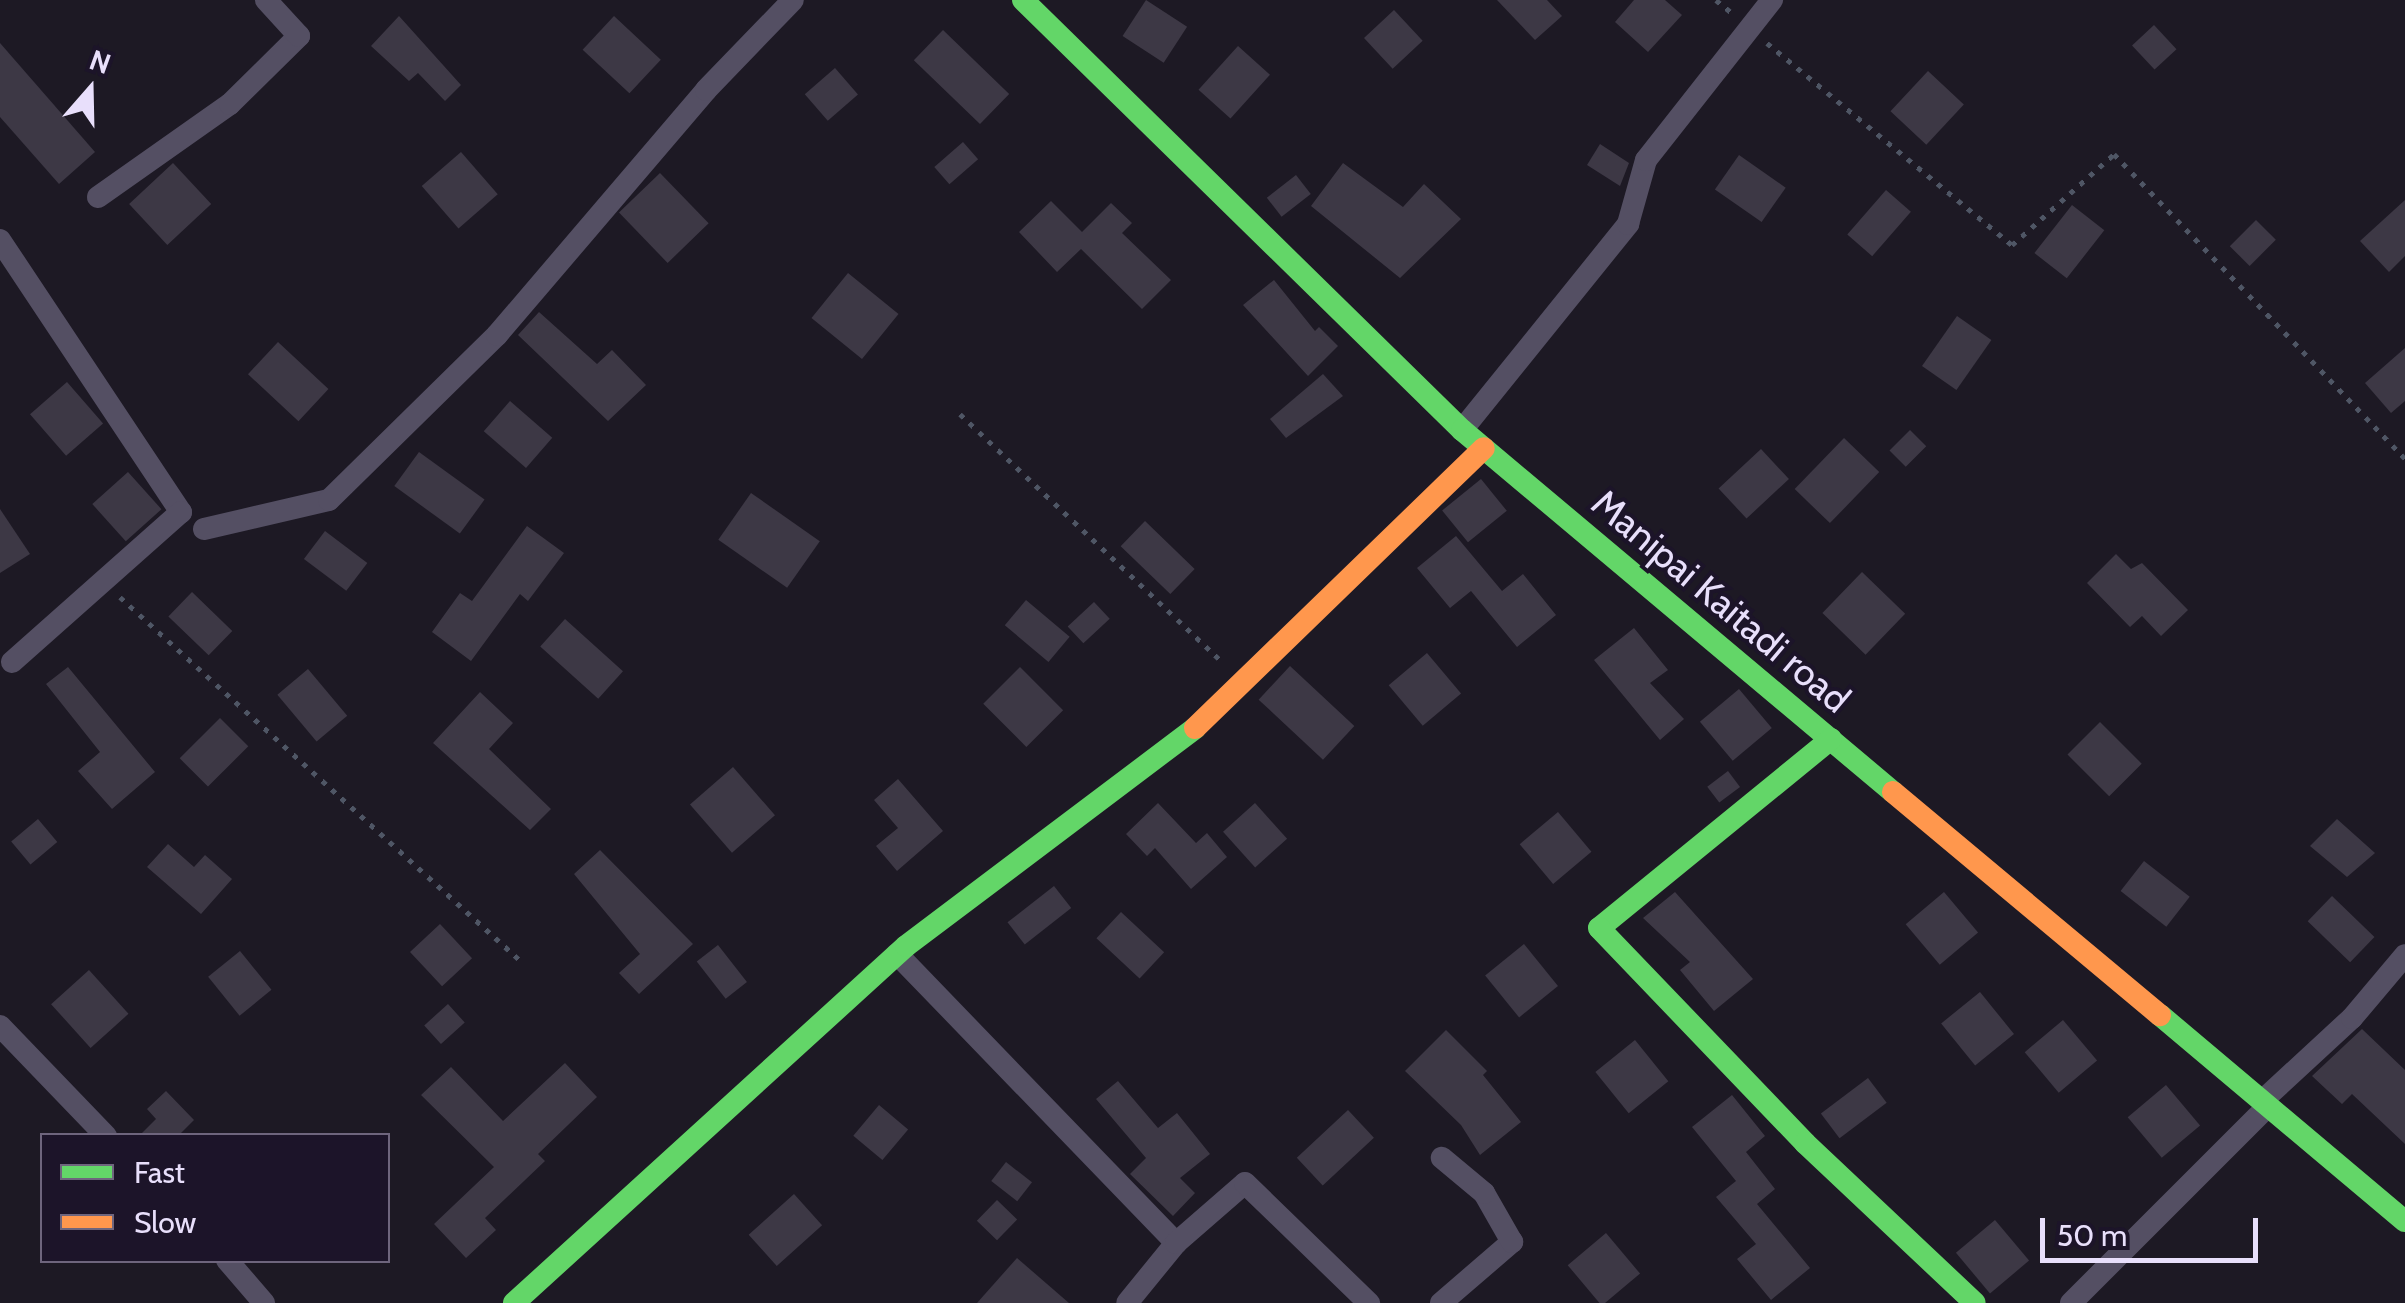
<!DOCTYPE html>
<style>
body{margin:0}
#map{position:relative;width:2405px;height:1303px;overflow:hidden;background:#1d1924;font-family:Cabin,sans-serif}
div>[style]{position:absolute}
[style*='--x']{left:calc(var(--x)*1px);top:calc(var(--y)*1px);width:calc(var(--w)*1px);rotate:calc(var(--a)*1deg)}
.building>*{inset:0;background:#3d3845;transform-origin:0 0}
.path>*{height:5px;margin-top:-2.5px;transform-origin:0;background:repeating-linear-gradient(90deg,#4f5665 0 5px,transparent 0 13px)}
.street>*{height:22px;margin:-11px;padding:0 11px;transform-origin:11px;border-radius:11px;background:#544f63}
.fast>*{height:22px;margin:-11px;padding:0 11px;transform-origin:11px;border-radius:11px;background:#63d668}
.slow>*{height:22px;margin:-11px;padding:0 11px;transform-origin:11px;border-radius:11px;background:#ff974d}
span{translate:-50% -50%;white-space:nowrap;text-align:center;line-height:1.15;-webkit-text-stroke:8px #1c1429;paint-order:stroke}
.street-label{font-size:38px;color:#e8dffb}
.legend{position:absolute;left:40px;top:1133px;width:350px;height:130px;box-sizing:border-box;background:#1c1429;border:2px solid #6e657d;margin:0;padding:12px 18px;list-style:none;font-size:30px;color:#e8dffb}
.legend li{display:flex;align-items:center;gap:20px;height:50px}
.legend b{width:50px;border:2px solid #6e657d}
.north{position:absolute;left:40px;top:40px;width:100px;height:100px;-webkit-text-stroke:8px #1c1429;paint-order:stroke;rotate:20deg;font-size:28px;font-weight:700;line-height:40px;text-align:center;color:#e8dffb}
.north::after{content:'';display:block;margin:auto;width:35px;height:45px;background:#e8dffb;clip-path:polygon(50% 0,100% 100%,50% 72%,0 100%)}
.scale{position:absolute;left:2040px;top:1218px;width:218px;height:45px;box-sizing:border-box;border:5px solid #e8dffb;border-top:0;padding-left:12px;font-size:30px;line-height:35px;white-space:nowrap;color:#e8dffb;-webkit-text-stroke:8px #1c1429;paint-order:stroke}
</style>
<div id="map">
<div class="building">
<div style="left:1146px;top:0;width:49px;height:43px;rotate:33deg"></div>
<div style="clip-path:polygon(1497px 0,1547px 0,1562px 16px,1535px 40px)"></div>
<div style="clip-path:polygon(1634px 0,1665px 0,1682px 15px,1648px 52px,1615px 22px)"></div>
<div style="left:1394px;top:10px;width:42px;height:41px;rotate:47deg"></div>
<div style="clip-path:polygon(399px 16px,461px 85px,445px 101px,418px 73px,409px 81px,371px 46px)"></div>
<div style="left:614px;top:16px;width:64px;height:46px;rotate:43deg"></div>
<div style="left:2154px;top:25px;width:33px;height:30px;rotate:47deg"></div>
<div style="left:943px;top:30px;width:92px;height:42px;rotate:44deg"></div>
<div style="clip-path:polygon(0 43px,95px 152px,59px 184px,0 117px)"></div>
<div style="left:1238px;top:46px;width:43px;height:59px;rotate:42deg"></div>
<div style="left:835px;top:68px;width:35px;height:40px;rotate:49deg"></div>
<div style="left:1928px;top:71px;width:49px;height:55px;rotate:43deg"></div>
<div style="left:963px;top:142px;width:23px;height:38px;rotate:49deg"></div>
<div style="clip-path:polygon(1600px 144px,1629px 163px,1620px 186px,1587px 165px)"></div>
<div style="left:461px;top:152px;width:56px;height:52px;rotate:49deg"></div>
<div style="left:1739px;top:155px;width:57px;height:42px;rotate:35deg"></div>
<div style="left:173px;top:163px;width:56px;height:60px;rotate:47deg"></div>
<div style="clip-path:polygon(1343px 163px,1403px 207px,1424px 184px,1461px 219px,1400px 278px,1311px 206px)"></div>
<div style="left:660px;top:173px;width:70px;height:57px;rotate:46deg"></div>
<div style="left:1296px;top:175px;width:24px;height:37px;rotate:52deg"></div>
<div style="left:1886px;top:190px;width:33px;height:59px;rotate:41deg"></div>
<div style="clip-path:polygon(2405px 200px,2405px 256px,2389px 272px,2360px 241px)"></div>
<div style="clip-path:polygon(1051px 201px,1082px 232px,1111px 203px,1132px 223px,1122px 233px,1171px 280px,1142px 309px,1081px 249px,1057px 272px,1019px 232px)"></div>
<div style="left:2072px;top:205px;width:41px;height:61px;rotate:38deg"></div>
<div style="left:2256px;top:220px;width:28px;height:37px;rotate:45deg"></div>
<div style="left:848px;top:273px;width:65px;height:58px;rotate:39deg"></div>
<div style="clip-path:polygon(1274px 280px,1315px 331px,1319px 327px,1338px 346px,1308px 376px,1243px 305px)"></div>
<div style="clip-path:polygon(539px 312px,597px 364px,612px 350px,646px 385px,608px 421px,518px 335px)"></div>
<div style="left:1957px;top:316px;width:42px;height:61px;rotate:35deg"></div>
<div style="left:278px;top:342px;width:69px;height:44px;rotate:43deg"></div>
<div style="clip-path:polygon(2405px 348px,2405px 401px,2391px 413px,2365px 383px)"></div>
<div style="clip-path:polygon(1323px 374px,1343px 396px,1286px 438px,1270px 419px)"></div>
<div style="left:67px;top:382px;width:55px;height:49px;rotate:49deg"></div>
<div style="left:510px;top:401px;width:56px;height:40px;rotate:41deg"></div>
<div style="left:1910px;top:430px;width:23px;height:29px;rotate:45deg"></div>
<div style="left:1844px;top:438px;width:49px;height:71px;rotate:44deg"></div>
<div style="left:1761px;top:449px;width:41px;height:58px;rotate:47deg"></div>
<div style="left:419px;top:452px;width:81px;height:42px;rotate:36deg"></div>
<div style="left:128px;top:472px;width:50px;height:48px;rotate:48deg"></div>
<div style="left:1481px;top:479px;width:41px;height:50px;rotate:51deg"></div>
<div style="left:751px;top:493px;width:84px;height:57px;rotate:35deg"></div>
<div style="clip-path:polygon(0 509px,30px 554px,0 573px)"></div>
<div style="left:1145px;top:521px;width:69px;height:35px;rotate:44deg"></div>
<div style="clip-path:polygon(527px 526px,564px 553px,528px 601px,520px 594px,471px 661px,432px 632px,460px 593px,472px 601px)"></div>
<div style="left:325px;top:531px;width:53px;height:35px;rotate:37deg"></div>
<div style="clip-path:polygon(1456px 536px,1502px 591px,1523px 574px,1556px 615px,1517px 647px,1471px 591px,1450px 608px,1417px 568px)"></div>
<div style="clip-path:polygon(2116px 554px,2131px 569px,2142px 563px,2188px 610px,2161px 636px,2142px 616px,2130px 627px,2087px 583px)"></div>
<div style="left:1862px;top:572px;width:60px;height:57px;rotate:44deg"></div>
<div style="left:192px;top:592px;width:56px;height:34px;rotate:44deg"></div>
<div style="left:1026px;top:600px;width:57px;height:33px;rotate:40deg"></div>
<div style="left:1094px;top:602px;width:23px;height:36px;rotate:47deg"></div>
<div style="left:565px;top:619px;width:78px;height:37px;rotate:42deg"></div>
<div style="clip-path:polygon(1634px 628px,1668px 670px,1650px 683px,1684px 719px,1660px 740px,1594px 660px)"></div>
<div style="left:1427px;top:653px;width:53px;height:50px;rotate:50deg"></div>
<div style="left:1290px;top:666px;width:88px;height:46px;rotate:43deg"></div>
<div style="clip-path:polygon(68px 667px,155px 772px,112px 809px,78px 771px,100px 752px,46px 684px)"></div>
<div style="left:1020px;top:667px;width:61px;height:52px;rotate:45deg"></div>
<div style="left:308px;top:669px;width:61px;height:40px;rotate:50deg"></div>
<div style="left:1739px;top:689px;width:51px;height:51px;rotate:50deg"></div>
<div style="clip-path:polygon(480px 692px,513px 723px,489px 749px,551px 809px,530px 830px,433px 743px)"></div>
<div style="left:220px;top:718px;width:40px;height:57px;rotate:45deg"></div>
<div style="left:2100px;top:722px;width:59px;height:46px;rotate:45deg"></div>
<div style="left:733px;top:767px;width:64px;height:57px;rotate:49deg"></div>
<div style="left:1728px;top:771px;width:20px;height:26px;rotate:53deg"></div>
<div style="clip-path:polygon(898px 779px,943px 831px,897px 871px,876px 846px,898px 828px,874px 800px)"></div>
<div style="clip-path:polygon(1158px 803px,1196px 843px,1207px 833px,1227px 857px,1191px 889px,1155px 848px,1147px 856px,1126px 834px)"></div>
<div style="left:1255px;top:803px;width:48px;height:43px;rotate:48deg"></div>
<div style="left:1558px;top:812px;width:52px;height:50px;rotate:50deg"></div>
<div style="left:38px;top:819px;width:30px;height:35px;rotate:50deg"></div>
<div style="clip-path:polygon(2337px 819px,2375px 853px,2347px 877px,2310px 846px)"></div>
<div style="clip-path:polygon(168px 844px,194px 867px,205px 855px,232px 879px,201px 914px,147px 867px)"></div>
<div style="clip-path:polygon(600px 850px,693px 944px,639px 994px,619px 973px,640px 954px,574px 874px)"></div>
<div style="left:2144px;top:861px;width:58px;height:38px;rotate:38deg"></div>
<div style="left:1054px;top:886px;width:28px;height:59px;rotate:52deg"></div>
<div style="clip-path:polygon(1675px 892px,1753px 979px,1714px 1011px,1680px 970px,1690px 962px,1643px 918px)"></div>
<div style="left:1944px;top:892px;width:53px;height:50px;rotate:50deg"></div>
<div style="left:2332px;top:896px;width:59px;height:35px;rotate:44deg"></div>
<div style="left:1121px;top:912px;width:59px;height:36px;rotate:43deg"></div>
<div style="left:440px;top:924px;width:47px;height:41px;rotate:47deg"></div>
<div style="left:1524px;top:944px;width:54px;height:50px;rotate:51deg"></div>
<div style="left:718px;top:945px;width:47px;height:27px;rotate:52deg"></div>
<div style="left:240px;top:951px;width:50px;height:41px;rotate:51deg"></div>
<div style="left:89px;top:970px;width:59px;height:51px;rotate:48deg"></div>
<div style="left:1980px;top:992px;width:54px;height:50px;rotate:51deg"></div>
<div style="left:448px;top:1004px;width:25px;height:32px;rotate:48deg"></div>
<div style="left:2063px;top:1020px;width:53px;height:50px;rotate:50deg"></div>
<div style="clip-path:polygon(2362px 1029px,2405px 1070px,2405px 1144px,2352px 1094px,2342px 1104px,2312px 1076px)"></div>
<div style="clip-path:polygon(1446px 1030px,1487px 1071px,1483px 1075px,1521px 1122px,1480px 1155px,1461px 1125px,1405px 1071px)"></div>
<div style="left:1635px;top:1040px;width:53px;height:51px;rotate:51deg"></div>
<div style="clip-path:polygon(565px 1063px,597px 1097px,538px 1154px,545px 1161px,485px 1218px,496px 1230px,466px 1258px,434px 1224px,494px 1167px,421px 1095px,451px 1067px,503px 1121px)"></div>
<div style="left:1868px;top:1078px;width:31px;height:59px;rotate:53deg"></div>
<div style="clip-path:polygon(1118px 1081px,1158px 1128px,1177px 1113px,1210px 1154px,1180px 1178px,1195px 1193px,1173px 1216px,1130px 1174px,1146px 1158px,1096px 1099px)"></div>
<div style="left:2166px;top:1085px;width:53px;height:50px;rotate:50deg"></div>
<div style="clip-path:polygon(166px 1091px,194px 1120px,178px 1136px,139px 1136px,156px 1119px,147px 1109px)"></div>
<div style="clip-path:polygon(1732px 1095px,1765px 1136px,1746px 1152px,1775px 1189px,1757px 1204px,1810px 1268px,1771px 1300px,1737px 1259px,1756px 1244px,1716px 1197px,1736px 1181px,1692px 1127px)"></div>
<div style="left:879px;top:1105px;width:38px;height:40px;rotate:40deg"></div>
<div style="left:1348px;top:1110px;width:38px;height:70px;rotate:47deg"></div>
<div style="left:1006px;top:1162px;width:33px;height:24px;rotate:38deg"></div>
<div style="left:794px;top:1194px;width:42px;height:61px;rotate:48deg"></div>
<div style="left:997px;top:1200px;width:28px;height:29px;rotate:44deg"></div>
<div style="left:1995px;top:1220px;width:53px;height:51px;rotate:50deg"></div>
<div style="left:1606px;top:1233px;width:53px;height:50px;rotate:50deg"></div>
<div style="clip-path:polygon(1017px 1258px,1069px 1303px,977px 1303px)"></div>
</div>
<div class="path">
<div style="--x:1716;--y:0;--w:21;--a:39"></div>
<div style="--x:1767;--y:43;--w:318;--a:39.5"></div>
<div style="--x:2012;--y:245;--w:137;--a:-41.7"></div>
<div style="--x:2114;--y:154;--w:422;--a:46.3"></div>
<div style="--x:960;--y:414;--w:361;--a:43.4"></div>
<div style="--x:120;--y:597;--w:544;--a:42.25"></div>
</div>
<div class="street">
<div style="--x:98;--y:197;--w:161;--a:-35.2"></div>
<div style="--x:230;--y:104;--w:97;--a:-44.6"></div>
<div style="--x:299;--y:36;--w:49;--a:-132.5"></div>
<div style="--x:0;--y:240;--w:327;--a:56.4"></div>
<div style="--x:181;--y:512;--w:226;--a:138.4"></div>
<div style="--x:1462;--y:430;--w:265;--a:-51.1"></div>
<div style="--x:1628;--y:224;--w:66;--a:-74.3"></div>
<div style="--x:1646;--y:160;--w:204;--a:-51.8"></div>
<div style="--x:204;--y:529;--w:128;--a:-13.1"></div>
<div style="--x:329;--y:500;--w:235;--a:-44.5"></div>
<div style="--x:497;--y:335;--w:322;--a:-49.5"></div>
<div style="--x:706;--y:90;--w:125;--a:-46"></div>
<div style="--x:897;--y:954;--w:402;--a:46"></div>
<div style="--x:1176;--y:1243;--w:77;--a:129.2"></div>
<div style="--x:0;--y:1026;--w:153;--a:46.1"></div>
<div style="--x:2262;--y:1101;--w:122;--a:-42.7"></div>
<div style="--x:2352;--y:1018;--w:82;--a:-49.9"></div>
<div style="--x:1176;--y:1243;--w:91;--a:-41"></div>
<div style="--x:1245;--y:1183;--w:173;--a:44.1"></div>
<div style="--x:227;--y:1260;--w:57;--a:49.3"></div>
<div style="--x:1441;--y:1303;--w:94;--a:-40.7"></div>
<div style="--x:1512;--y:1242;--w:56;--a:-119.7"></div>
<div style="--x:1484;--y:1193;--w:55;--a:-140.2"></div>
<div style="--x:2071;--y:1303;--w:279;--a:-45"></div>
</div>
<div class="fast">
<div style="--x:1023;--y:0;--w:615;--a:44.41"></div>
<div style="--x:1462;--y:430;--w:563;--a:40.03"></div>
<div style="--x:1831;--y:739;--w:299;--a:140.8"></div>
<div style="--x:1599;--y:928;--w:298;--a:46.2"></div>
<div style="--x:1805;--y:1143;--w:233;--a:43.3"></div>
<div style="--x:2160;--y:1015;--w:320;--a:40.1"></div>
<div style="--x:514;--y:1303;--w:530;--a:-42.32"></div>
<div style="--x:906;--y:946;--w:362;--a:-37"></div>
</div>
<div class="slow">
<div style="--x:1195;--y:728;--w:402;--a:-44.1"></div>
<div style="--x:1893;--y:792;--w:348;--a:39.9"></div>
</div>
<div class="street-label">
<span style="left:1721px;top:601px;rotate:40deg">Manipai Kaitadi road</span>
</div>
<ul class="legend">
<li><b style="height:12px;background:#63d668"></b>Fast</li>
<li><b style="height:12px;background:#ff974d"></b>Slow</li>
</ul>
<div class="north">N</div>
<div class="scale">50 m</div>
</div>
